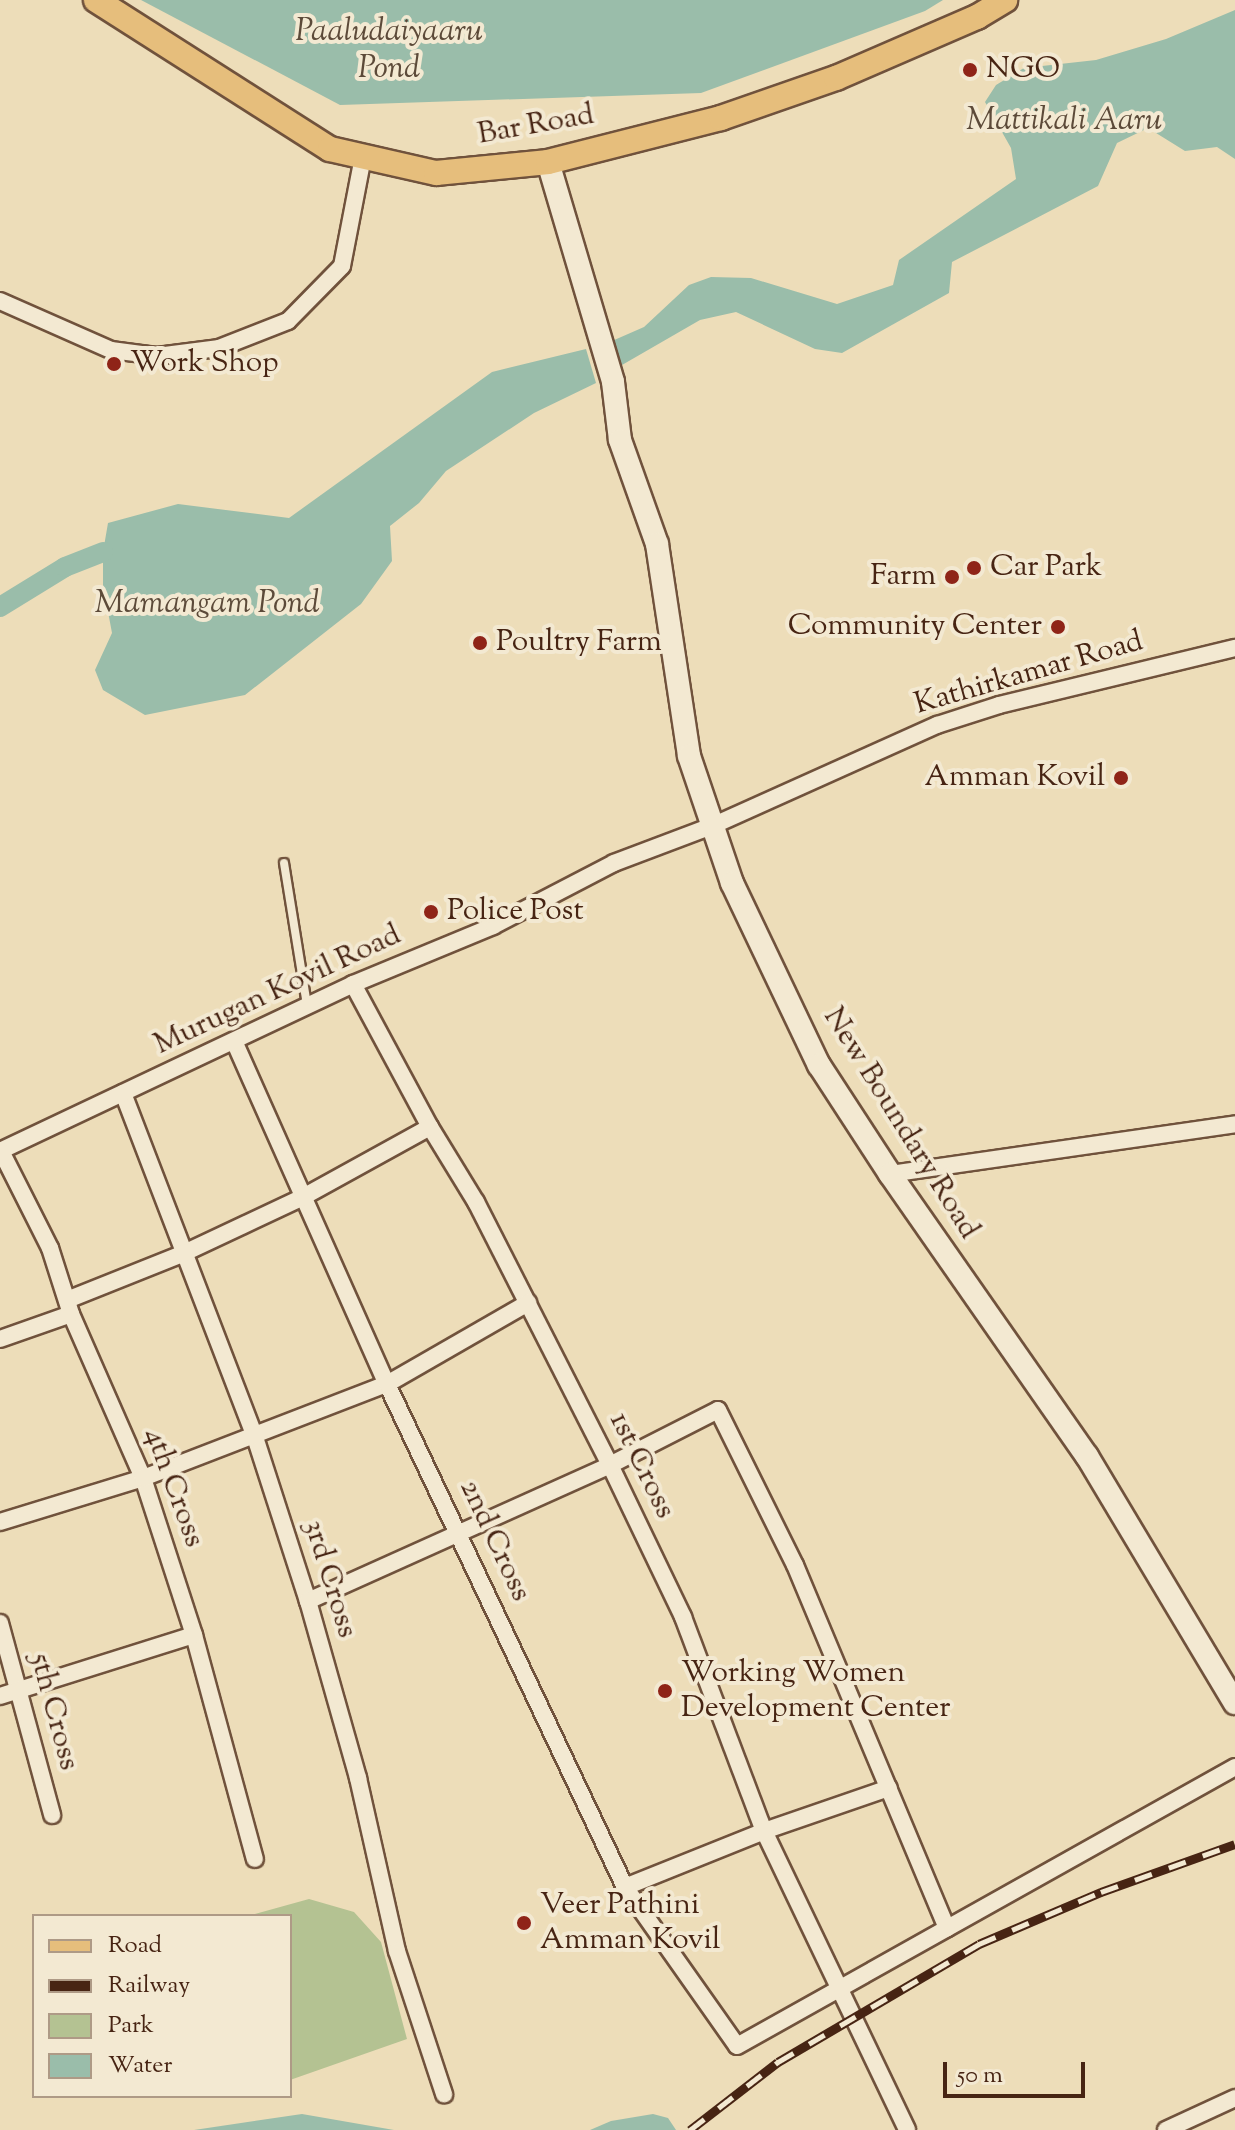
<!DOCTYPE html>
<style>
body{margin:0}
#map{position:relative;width:1235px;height:2130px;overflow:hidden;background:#edddb9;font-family:"Sorts Mill Goudy",serif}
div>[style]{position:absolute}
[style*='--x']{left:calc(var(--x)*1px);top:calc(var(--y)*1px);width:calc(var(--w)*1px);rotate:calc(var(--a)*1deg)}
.green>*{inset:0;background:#b4c292}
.water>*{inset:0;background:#9abdaa}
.canal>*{height:20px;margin:-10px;padding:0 10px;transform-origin:10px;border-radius:10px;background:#9abdaa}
.roads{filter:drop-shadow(2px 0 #70523c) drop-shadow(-2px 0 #70523c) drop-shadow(0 2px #70523c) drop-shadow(0 -2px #70523c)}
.lane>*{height:8px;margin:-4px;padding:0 4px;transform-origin:4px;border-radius:4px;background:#f3e9d2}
.street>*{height:16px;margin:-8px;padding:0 8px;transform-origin:8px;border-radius:8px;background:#f3e9d2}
.secondary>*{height:22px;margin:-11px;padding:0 11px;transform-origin:11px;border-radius:11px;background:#f3e9d2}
.primary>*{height:24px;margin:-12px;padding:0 12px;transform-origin:12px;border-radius:12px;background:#e6be7c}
.rail>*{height:9px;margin-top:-4.5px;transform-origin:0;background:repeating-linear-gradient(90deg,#f3e9d2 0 18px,#472413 0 36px);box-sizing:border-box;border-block:2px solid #472413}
.dots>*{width:22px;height:22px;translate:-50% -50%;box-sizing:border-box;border:4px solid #f3e9d2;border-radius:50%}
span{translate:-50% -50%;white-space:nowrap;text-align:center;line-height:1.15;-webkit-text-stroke:8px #f3e9d2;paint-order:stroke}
.poi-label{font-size:30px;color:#472413}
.left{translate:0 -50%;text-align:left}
.right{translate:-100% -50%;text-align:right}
.street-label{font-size:30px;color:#472413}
.water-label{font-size:32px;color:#5c4a39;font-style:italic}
.legend{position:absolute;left:32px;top:1914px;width:260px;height:184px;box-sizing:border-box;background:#f3e9d2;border:2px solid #ae9a86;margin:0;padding:10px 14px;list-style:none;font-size:24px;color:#472413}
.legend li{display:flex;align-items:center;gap:16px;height:40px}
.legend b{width:40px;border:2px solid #ae9a86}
.scale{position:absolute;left:943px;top:2062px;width:142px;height:36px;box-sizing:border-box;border:4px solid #472413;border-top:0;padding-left:10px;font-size:24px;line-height:28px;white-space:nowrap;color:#472413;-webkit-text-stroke:6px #f3e9d2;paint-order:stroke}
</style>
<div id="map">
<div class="green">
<div style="clip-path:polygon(309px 1899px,354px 1912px,381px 1942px,407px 2039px,290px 2080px,290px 1916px,248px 1916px)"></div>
</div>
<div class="water">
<div style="clip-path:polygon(141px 0,943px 0,925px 11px,701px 93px,340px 105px)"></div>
<div style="clip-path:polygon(1235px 10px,1235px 159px,1217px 147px,1185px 151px,1148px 128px,1117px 143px,1098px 186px,952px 262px,949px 293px,842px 353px,815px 349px,736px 312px,700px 320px,622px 365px,612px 341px,644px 327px,689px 285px,711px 277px,751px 278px,837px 304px,893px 285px,899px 260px,1016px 179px,1011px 148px,985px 102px,996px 85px,1024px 68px,1096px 60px,1166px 39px)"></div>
<div style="clip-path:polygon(586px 349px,596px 383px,534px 413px,446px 471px,419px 503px,390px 526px,392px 561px,361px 604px,245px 695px,145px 715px,103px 690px,95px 670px,112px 633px,103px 585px,103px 552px,108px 523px,178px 504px,289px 518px,492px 372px)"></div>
<div style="clip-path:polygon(302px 2114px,394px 2130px,194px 2130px)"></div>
<div style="clip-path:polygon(653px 2114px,668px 2118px,676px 2130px,590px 2130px,611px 2121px)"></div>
</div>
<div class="canal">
<div style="--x:0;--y:607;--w:76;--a:-31.6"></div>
<div style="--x:65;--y:567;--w:41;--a:-21.5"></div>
</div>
<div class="roads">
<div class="lane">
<div style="--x:284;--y:863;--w:144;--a:80.8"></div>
</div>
<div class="street">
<div style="--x:0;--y:301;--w:121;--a:23.8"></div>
<div style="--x:111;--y:350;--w:46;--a:7.4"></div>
<div style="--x:157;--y:356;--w:63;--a:-7.4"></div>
<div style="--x:219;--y:348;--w:74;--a:-21.4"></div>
<div style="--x:288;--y:321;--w:77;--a:-45.5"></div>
<div style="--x:342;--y:266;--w:111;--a:-79.1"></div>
<div style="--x:353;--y:984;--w:162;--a:61.7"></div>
<div style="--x:430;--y:1127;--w:88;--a:58.5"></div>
<div style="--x:476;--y:1202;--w:295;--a:63"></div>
<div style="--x:610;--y:1465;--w:169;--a:64.3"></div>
<div style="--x:683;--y:1617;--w:229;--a:69.3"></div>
<div style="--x:764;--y:1831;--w:331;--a:64.4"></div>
<div style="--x:234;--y:1041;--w:376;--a:66"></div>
<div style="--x:387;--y:1384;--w:556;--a:64.68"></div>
<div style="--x:625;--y:1887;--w:194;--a:54.8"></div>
<div style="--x:737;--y:2046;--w:571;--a:-29.26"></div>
<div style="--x:123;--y:1093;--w:365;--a:69"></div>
<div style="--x:254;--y:1434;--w:176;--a:72.1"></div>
<div style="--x:308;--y:1601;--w:184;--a:74.2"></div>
<div style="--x:358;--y:1778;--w:177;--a:77.3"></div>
<div style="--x:397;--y:1951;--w:151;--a:71.8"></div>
<div style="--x:0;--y:1151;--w:391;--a:-25.3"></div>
<div style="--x:353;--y:984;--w:152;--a:-22.5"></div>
<div style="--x:493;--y:926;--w:136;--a:-27.5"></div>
<div style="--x:614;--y:863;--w:105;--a:-20.7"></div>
<div style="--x:712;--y:826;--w:247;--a:-24.2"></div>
<div style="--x:937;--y:725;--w:65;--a:-17.9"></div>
<div style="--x:999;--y:705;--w:243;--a:-13.6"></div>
<div style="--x:1;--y:1151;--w:109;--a:63.2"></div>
<div style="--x:50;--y:1248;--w:69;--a:72.3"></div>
<div style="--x:71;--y:1314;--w:179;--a:66.3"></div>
<div style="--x:143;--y:1478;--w:165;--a:72"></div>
<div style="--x:194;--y:1635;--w:232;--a:74.8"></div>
<div style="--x:890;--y:1174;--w:349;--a:-8.2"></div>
<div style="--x:67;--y:1300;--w:124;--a:-21.8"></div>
<div style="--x:182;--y:1254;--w:134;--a:-25.2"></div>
<div style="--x:303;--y:1197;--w:145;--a:-28.9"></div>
<div style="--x:0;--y:1339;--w:75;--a:-19.4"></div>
<div style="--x:0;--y:1522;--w:150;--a:-17.1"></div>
<div style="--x:143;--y:1478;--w:261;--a:-21.1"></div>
<div style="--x:387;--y:1384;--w:163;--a:-29.9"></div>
<div style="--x:308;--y:1601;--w:331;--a:-24.2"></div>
<div style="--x:610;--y:1465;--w:121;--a:-27"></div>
<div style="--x:718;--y:1410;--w:173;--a:63.6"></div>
<div style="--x:795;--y:1565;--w:394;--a:67.3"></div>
<div style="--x:0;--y:1623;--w:199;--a:74.8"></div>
<div style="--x:0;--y:1696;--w:203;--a:-17.5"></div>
<div style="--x:625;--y:1887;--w:150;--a:-21.9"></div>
<div style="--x:764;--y:1831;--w:132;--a:-19"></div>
<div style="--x:1166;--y:2130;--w:76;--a:-24.9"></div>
</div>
<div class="secondary">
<div style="--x:548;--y:162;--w:229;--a:73.5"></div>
<div style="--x:613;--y:382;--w:58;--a:83.1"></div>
<div style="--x:620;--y:440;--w:110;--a:70.4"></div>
<div style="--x:657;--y:544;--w:214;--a:81.4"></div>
<div style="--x:689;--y:756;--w:134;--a:71.3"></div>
<div style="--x:732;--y:883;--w:202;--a:64.5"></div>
<div style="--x:819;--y:1065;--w:130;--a:56.9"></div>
<div style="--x:890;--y:1174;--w:344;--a:55.1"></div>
<div style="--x:1087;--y:1456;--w:288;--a:59.1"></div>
</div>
<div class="primary">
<div style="--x:96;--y:0;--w:277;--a:32.5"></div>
<div style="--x:330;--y:149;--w:109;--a:12.8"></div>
<div style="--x:436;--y:173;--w:113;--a:-5.6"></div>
<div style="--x:548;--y:162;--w:179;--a:-14.3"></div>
<div style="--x:721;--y:118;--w:122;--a:-19.2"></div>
<div style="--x:836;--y:78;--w:154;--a:-23.4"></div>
<div style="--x:977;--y:17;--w:33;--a:-31"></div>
</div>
</div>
<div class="rail">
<div style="--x:690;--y:2130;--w:111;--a:-37.7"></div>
<div style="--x:778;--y:2062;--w:233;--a:-30.4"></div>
<div style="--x:979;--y:1944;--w:133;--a:-23.1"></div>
<div style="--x:1101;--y:1892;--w:142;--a:-19.7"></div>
</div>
<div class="dots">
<div style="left:970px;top:70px;background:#8f2418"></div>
<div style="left:114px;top:364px;background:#8f2418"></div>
<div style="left:974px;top:568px;background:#8f2418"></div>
<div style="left:952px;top:577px;background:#8f2418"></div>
<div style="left:1058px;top:627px;background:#8f2418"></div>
<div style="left:480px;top:643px;background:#8f2418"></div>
<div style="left:1121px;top:778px;background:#8f2418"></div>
<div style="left:431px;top:912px;background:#8f2418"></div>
<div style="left:665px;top:1691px;background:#8f2418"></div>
<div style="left:524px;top:1923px;background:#8f2418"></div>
</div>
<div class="poi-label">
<span class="left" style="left:986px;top:70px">NGO</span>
<span class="left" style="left:130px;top:364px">Work Shop</span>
<span class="left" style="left:990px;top:568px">Car Park</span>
<span class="right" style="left:936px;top:577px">Farm</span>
<span class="right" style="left:1042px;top:627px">Community Center</span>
<span class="left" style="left:496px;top:643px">Poultry Farm</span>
<span class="right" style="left:1105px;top:778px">Amman Kovil</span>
<span class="left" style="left:447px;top:912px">Police Post</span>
<span class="left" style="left:681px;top:1691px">Working Women<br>Development Center</span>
<span class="left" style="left:540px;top:1923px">Veer Pathini<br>Amman Kovil</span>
</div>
<div class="street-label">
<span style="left:536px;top:126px;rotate:-10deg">Bar Road</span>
<span style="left:1029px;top:674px;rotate:-16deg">Kathirkamar Road</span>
<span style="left:278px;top:991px;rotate:-25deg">Murugan Kovil Road</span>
<span style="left:900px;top:1124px;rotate:58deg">New Boundary Road</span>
<span style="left:641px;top:1466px;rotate:64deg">1st Cross</span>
<span style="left:173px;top:1488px;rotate:70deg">4th Cross</span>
<span style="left:494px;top:1541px;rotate:65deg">2nd Cross</span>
<span style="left:329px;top:1579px;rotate:73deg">3rd Cross</span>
<span style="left:53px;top:1712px;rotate:75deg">5th Cross</span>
</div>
<div class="water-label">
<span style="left:389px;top:51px">Paaludaiyaaru<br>Pond</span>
<span style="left:1064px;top:121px">Mattikali Aaru</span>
<span style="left:207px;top:604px">Mamangam Pond</span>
</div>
<ul class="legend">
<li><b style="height:10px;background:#e6be7c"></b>Road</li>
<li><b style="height:10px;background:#472413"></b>Railway</li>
<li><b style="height:22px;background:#b4c292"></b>Park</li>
<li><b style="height:22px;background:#9abdaa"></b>Water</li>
</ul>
<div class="scale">50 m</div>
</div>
